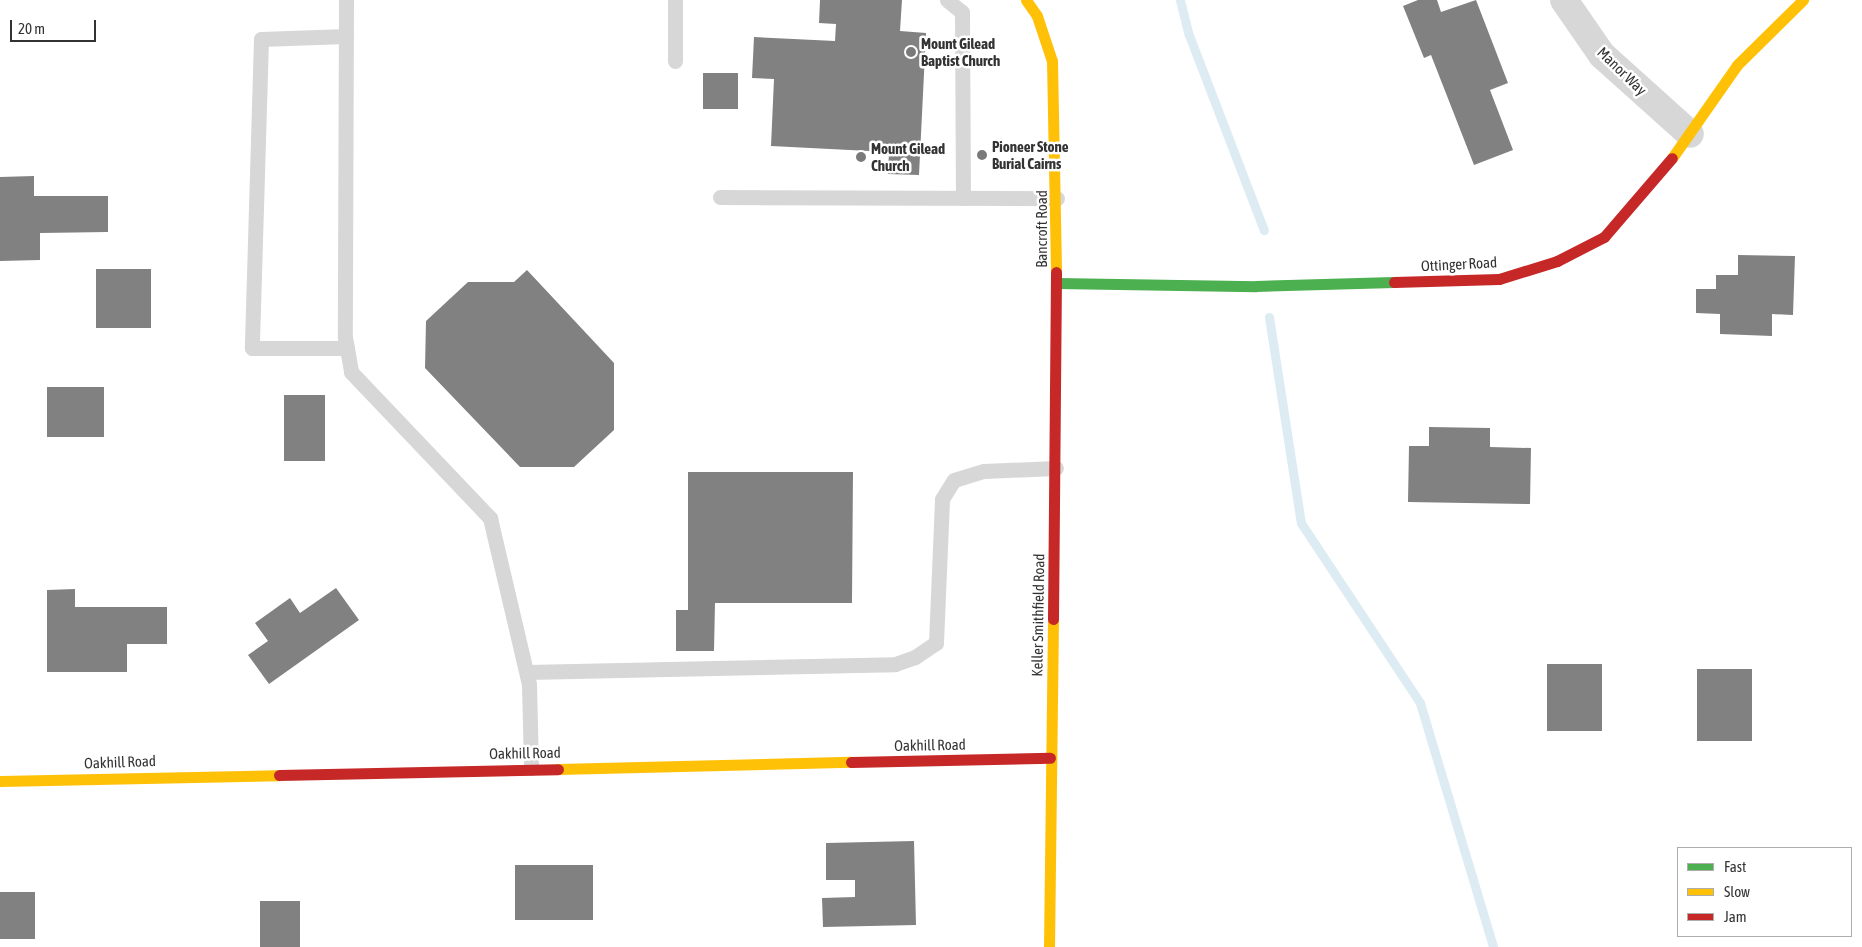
<!DOCTYPE html>
<html>
<head>
<meta charset="utf-8">
<style>
  body { margin:0 }
  #map { position:relative; width:1862px; height:947px; overflow:hidden; background:#fff; font-family:"Asap Condensed",sans-serif }
  div>[style] { position:absolute }
  .stream>* { height:9px; margin:-4.5px; padding:0 4.5px; transform-origin:4.5px; border-radius:4.5px; background:#ddebf3 }
  .building>* { inset:0; background:#818181; transform-origin:0 0 }
  .lane>* { height:15px; margin:-7.5px; padding:0 7.5px; transform-origin:7.5px; border-radius:7.5px; background:#d7d7d7 }
  .street>* { height:28px; margin:-14px; padding:0 14px; transform-origin:14px; border-radius:14px; background:#d7d7d7 }
  .fast>* { height:11px; margin:-5.5px; padding:0 5.5px; transform-origin:5.5px; border-radius:5.5px; background:#4caf50 }
  .slow>* { height:11px; margin:-5.5px; padding:0 5.5px; transform-origin:5.5px; border-radius:5.5px; background:#ffc107 }
  .jam>* { height:11px; margin:-5.5px; padding:0 5.5px; transform-origin:5.5px; border-radius:5.5px; background:#c62828 }
  .dots>* { width:14px; height:14px; translate:-50% -50%; box-sizing:border-box; border:2px solid #fff; border-radius:50% }
  span { translate:-50% -50%; white-space:nowrap; text-align:center; line-height:1.15; -webkit-text-stroke:5px #fff; paint-order:stroke }
  .poi-label { font-size:15px; color:#333; font-weight:700 }
  .left { translate:0 -50%; text-align:left }
  .street-label { font-size:15px; color:#333 }
  .legend { position:absolute; left:1677px; top:847px; width:175px; height:90px; box-sizing:border-box; background:#fff; border:1px solid #adadad; margin:0; padding:6px 9px; list-style:none; font-size:15px; color:#333 }
  .legend li { display:flex; align-items:center; gap:10px; height:25px }
  .legend b { width:25px; border:1px solid #adadad }
  .scale { position:absolute; left:10px; top:20px; width:86px; height:22px; box-sizing:border-box; border:2px solid #333; border-top:0; padding-left:6px; font-size:15px; line-height:18px; white-space:nowrap; color:#333; -webkit-text-stroke:4px #fff; paint-order:stroke }
</style>
</head>
<body>
<div id="map">
  <div class="stream">
    <i style="left:1180px;top:0;width:36px;rotate:76deg"></i>
    <i style="left:1189px;top:35px;width:209px;rotate:69deg"></i>
    <i style="left:1269px;top:317px;width:208px;rotate:81.2deg"></i>
    <i style="left:1301px;top:523px;width:216px;rotate:56.5deg"></i>
    <i style="left:1420px;top:703px;width:255px;rotate:73.3deg"></i>
  </div>
  <div class="building">
    <i style="clip-path:polygon(820px 0,902px 0,900px 31px,926px 33px,919px 175px,888px 174px,889px 152px,771px 146px,774px 79px,752px 78px,754px 37px,835px 41px,836px 24px,819px 23px)"></i>
    <i style="clip-path:polygon(1418px 0,1437px 0,1441px 12px,1476px 0,1508px 83px,1490px 90px,1513px 150px,1474px 165px,1431px 55px,1424px 58px,1403px 6px)"></i>
    <i style="left:703px;top:73px;width:35px;height:36px"></i>
    <i style="clip-path:polygon(34px 176px,34px 196px,108px 196px,108px 232px,40px 233px,40px 260px,0 261px,0 177px)"></i>
    <i style="clip-path:polygon(1738px 255px,1795px 256px,1793px 315px,1772px 314px,1772px 336px,1720px 334px,1720px 314px,1696px 313px,1696px 289px,1716px 289px,1716px 275px,1738px 275px)"></i>
    <i style="left:96px;top:269px;width:55px;height:59px"></i>
    <i style="clip-path:polygon(527px 270px,614px 363px,614px 430px,574px 467px,520px 467px,425px 368px,426px 321px,468px 282px,514px 282px)"></i>
    <i style="left:47px;top:387px;width:57px;height:50px"></i>
    <i style="left:284px;top:395px;width:41px;height:66px"></i>
    <i style="clip-path:polygon(1429px 427px,1490px 428px,1490px 447px,1531px 448px,1530px 504px,1408px 502px,1409px 446px,1429px 446px)"></i>
    <i style="clip-path:polygon(688px 472px,853px 472px,852px 603px,715px 603px,714px 651px,676px 651px,676px 610px,688px 610px)"></i>
    <i style="clip-path:polygon(336px 588px,359px 620px,269px 684px,248px 655px,268px 641px,255px 623px,290px 598px,300px 613px)"></i>
    <i style="clip-path:polygon(75px 589px,75px 607px,167px 607px,167px 644px,127px 644px,127px 672px,47px 672px,47px 590px)"></i>
    <i style="left:1547px;top:664px;width:55px;height:67px"></i>
    <i style="left:1697px;top:669px;width:55px;height:72px"></i>
    <i style="clip-path:polygon(914px 841px,916px 925px,823px 927px,822px 898px,855px 897px,855px 880px,826px 880px,826px 843px)"></i>
    <i style="left:515px;top:865px;width:78px;height:55px"></i>
    <i style="left:0;top:892px;width:35px;height:47px"></i>
    <i style="left:260px;top:901px;width:40px;height:46px"></i>
  </div>
  <div class="lane">
    <i style="left:346px;top:0;width:337px;rotate:90.2deg"></i>
    <i style="left:345px;top:337px;width:36px;rotate:80deg"></i>
    <i style="left:351px;top:372px;width:202px;rotate:46.4deg"></i>
    <i style="left:490px;top:518px;width:171px;rotate:76.8deg"></i>
    <i style="left:529px;top:684px;width:84px;rotate:88.6deg"></i>
    <i style="left:675px;top:0;width:61px;rotate:90deg"></i>
    <i style="left:947px;top:0;width:19px;rotate:39deg"></i>
    <i style="left:962px;top:12px;width:186px;rotate:89.7deg"></i>
    <i style="left:346px;top:36px;width:85px;rotate:178deg"></i>
    <i style="left:261px;top:39px;width:309px;rotate:91.7deg"></i>
    <i style="left:252px;top:348px;width:95px"></i>
    <i style="left:720px;top:197px;width:337px;rotate:0.2deg"></i>
    <i style="left:527px;top:672px;width:368px;rotate:-1.2deg"></i>
    <i style="left:895px;top:664px;width:21px;rotate:-19deg"></i>
    <i style="left:915px;top:657px;width:25px;rotate:-34deg"></i>
    <i style="left:936px;top:643px;width:144px;rotate:-87.6deg"></i>
    <i style="left:942px;top:499px;width:22px;rotate:-58deg"></i>
    <i style="left:954px;top:480px;width:31px;rotate:-17deg"></i>
    <i style="left:984px;top:471px;width:72px;rotate:-2.4deg"></i>
  </div>
  <div class="street">
    <i style="left:1564px;top:0;width:67px;rotate:55.4deg"></i>
    <i style="left:1602px;top:55px;width:118px;rotate:41.9deg"></i>
  </div>
  <div class="fast">
    <i style="left:1057px;top:283px;width:199px;rotate:0.9deg"></i>
    <i style="left:1256px;top:286px;width:138px;rotate:-1.7deg"></i>
  </div>
  <div class="slow">
    <i style="left:1026px;top:0;width:19px;rotate:55deg"></i>
    <i style="left:1037px;top:16px;width:47px;rotate:71.6deg"></i>
    <i style="left:1052px;top:61px;width:211px;rotate:88.9deg"></i>
    <i style="left:1672px;top:158px;width:113px;rotate:-55deg"></i>
    <i style="left:1737px;top:65px;width:93px;rotate:-44.6deg"></i>
    <i style="left:558px;top:769px;width:293px;rotate:-1.4deg"></i>
    <i style="left:0;top:781px;width:279px;rotate:-1.2deg"></i>
    <i style="left:1049px;top:947px;width:328px;rotate:-89.3deg"></i>
  </div>
  <div class="jam">
    <i style="left:1394px;top:282px;width:105px;rotate:-1.6deg"></i>
    <i style="left:1499px;top:279px;width:61px;rotate:-17.2deg"></i>
    <i style="left:1557px;top:261px;width:53px;rotate:-27.1deg"></i>
    <i style="left:1604px;top:237px;width:104px;rotate:-49.3deg"></i>
    <i style="left:1053px;top:619px;width:347px;rotate:-89.5deg"></i>
    <i style="left:851px;top:762px;width:199px;rotate:-1.2deg"></i>
    <i style="left:279px;top:775px;width:279px;rotate:-1.2deg"></i>
  </div>
  <div class="dots">
    <i style="left:911px;top:52px;background:#7a7a7a"></i>
    <i style="left:982px;top:155px;background:#7a7a7a"></i>
    <i style="left:861px;top:157px;background:#7a7a7a"></i>
  </div>
  <div class="poi-label">
    <span class="left" style="left:921px;top:52px">Mount Gilead<br>Baptist Church</span>
    <span class="left" style="left:992px;top:155px">Pioneer Stone<br>Burial Cairns</span>
    <span class="left" style="left:871px;top:157px">Mount Gilead<br>Church</span>
  </div>
  <div class="street-label">
    <span style="left:1622px;top:71px;rotate:44deg">Manor Way</span>
    <span style="left:1042px;top:229px;rotate:-90deg">Bancroft Road</span>
    <span style="left:1459px;top:264px;rotate:-3deg">Ottinger Road</span>
    <span style="left:1038px;top:615px;rotate:-89deg">Keller Smithfield Road</span>
    <span style="left:930px;top:745px;rotate:-1deg">Oakhill Road</span>
    <span style="left:525px;top:753px;rotate:-1deg">Oakhill Road</span>
    <span style="left:120px;top:762px;rotate:-2deg">Oakhill Road</span>
  </div>
  <ul class="legend">
  <li><b style="height:6px;background:#4caf50"></b>Fast</li>
  <li><b style="height:6px;background:#ffc107"></b>Slow</li>
  <li><b style="height:6px;background:#c62828"></b>Jam</li>
  </ul>
  <div class="scale">20 m</div>
</div>
</body>
</html>
